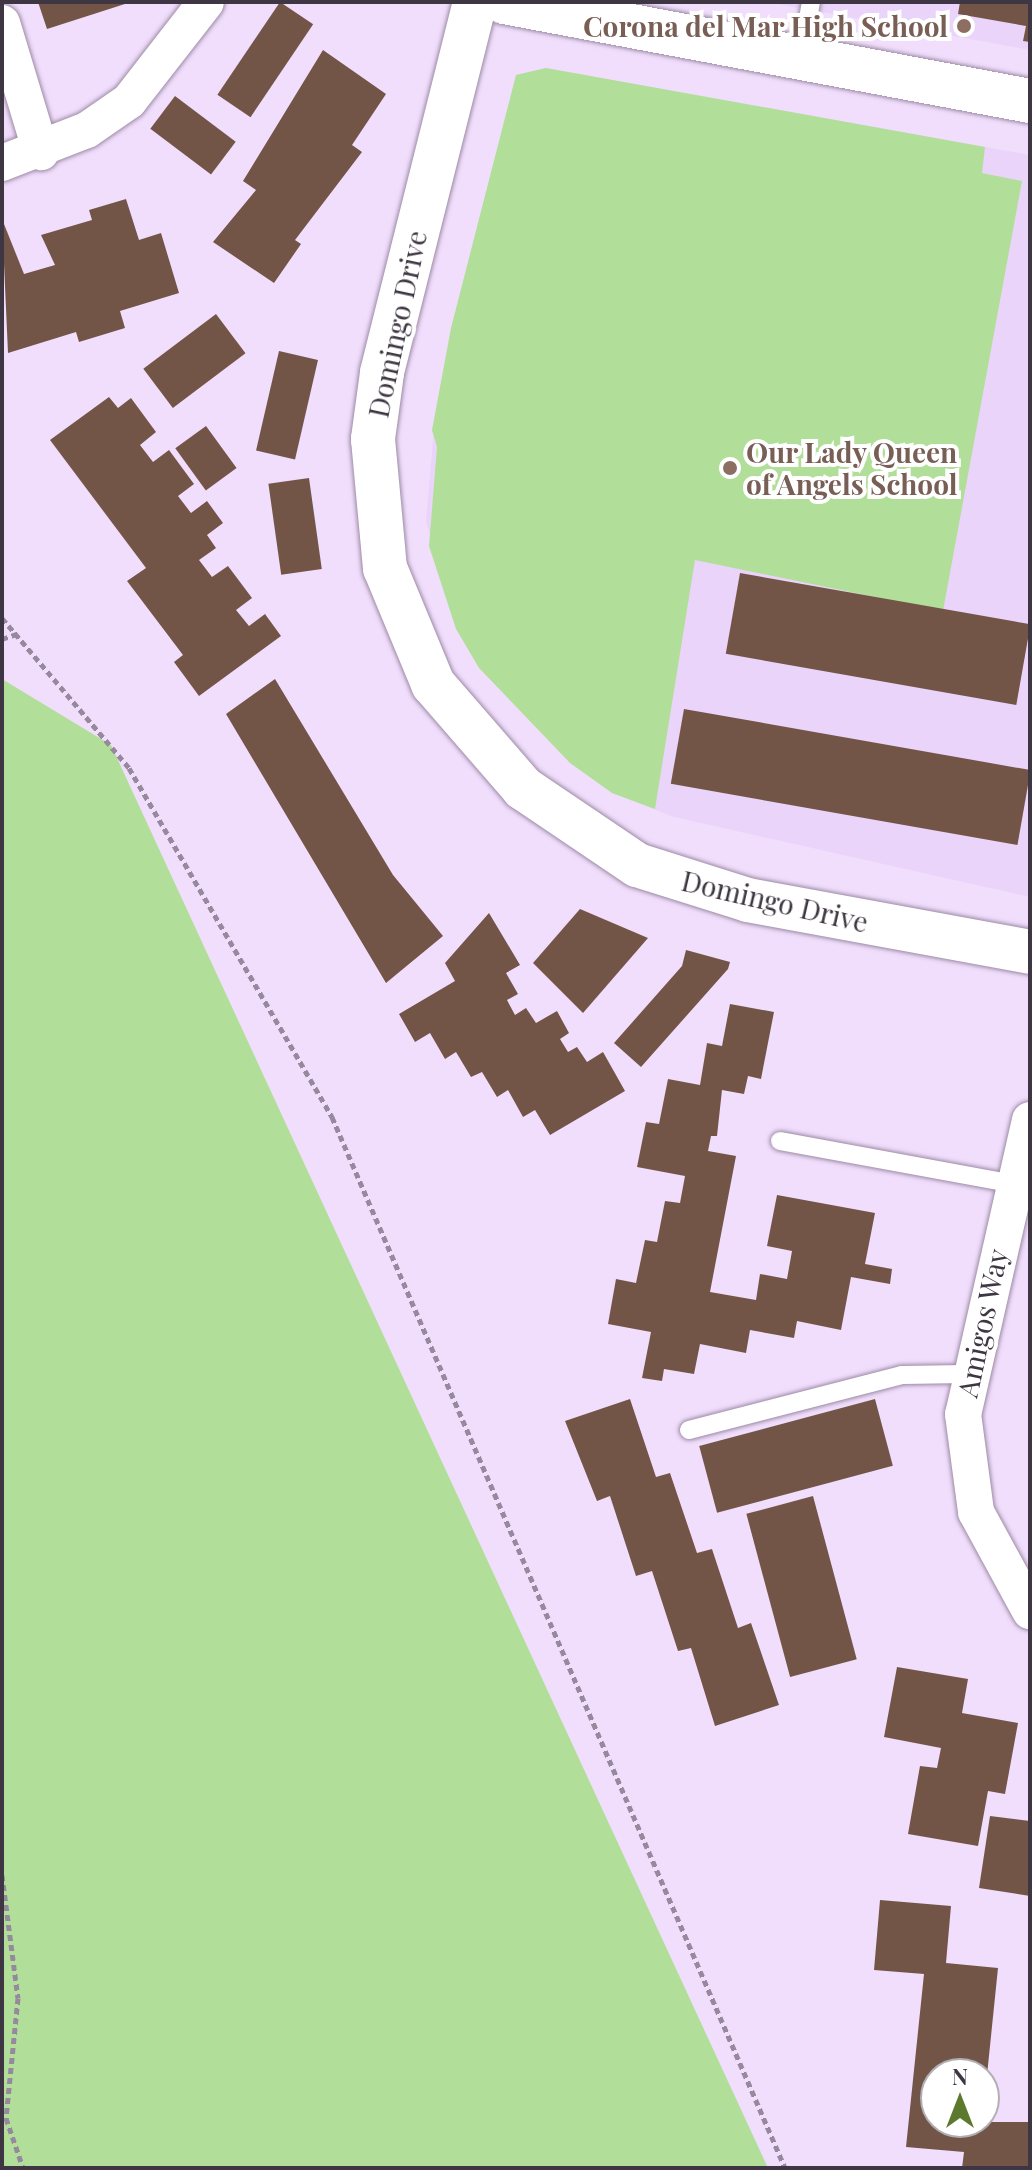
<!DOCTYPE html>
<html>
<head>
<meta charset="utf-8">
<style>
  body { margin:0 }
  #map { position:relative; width:1032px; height:2170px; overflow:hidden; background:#f1defc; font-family:"Playfair Display",serif }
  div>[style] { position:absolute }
  .built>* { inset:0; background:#ebd4f9 }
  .green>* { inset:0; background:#b1df99 }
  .building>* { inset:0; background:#735548; transform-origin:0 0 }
  .path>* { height:5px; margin-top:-2.5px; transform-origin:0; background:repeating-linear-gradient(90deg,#96899e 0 6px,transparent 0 10px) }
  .roads { filter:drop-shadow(0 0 2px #9c8aa6) drop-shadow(0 0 2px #9c8aa6) }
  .service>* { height:18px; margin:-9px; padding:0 9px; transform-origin:9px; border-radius:9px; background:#fff }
  .minor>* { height:36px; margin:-18px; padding:0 18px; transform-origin:18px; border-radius:18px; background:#fff }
  .tertiary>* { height:44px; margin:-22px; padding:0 22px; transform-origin:22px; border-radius:22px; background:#fff }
  .dots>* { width:22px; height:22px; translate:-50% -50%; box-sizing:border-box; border:4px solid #fff; border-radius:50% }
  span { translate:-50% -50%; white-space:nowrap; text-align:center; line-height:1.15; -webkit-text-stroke:8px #fff; paint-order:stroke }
  .education-label { font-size:28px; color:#785e54; font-weight:700 }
  .right { translate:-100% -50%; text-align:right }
  .left { translate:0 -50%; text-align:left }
  .street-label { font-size:28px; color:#3e3743 }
  .frame { position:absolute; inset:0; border:4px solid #3e3743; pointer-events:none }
  .north { position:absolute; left:920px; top:2058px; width:80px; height:80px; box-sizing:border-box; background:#fff; border:2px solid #b2afb4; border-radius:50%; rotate:0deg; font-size:22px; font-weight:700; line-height:32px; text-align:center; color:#3e3743 }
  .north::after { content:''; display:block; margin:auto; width:28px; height:36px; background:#5d792d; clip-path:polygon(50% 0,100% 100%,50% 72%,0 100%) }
</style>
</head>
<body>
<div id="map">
  <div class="built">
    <i style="clip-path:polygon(767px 2px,1030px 2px,1030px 50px)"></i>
    <i style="clip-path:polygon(546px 68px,1030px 155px,1030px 897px,674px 817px,612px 793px,456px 629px,426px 521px,435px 416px,516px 75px)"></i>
  </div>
  <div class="green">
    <i style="clip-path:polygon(546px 68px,985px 147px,982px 173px,1022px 181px,943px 611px,695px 560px,655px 809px,612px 793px,570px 763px,479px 668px,456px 629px,429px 546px,437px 447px,432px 430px,451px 328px,516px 75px)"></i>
    <i style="clip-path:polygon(2px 679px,111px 745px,768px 2168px,2px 2168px)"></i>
  </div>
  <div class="building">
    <i style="clip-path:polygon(38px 2px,128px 2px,128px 3px,47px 29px)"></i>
    <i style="left:280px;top:2px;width:40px;height:112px;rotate:34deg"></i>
    <i style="clip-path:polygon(960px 2px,1030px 2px,1030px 42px,1023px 41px,1026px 26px,958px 14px)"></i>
    <i style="clip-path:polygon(323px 50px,386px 94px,352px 145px,362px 152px,295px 240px,301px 244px,274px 283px,213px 242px,256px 190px,243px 181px)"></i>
    <i style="left:175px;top:96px;width:76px;height:41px;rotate:37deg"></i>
    <i style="clip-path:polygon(126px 199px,139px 240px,161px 233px,179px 293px,120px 311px,125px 328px,79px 342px,76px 332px,8px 353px,2px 219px,24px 274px,55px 265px,41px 235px,92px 220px,89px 210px)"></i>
    <i style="left:216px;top:314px;width:49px;height:91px;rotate:53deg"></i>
    <i style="left:279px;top:351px;width:40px;height:102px;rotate:13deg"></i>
    <i style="clip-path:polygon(109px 397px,118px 408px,131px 398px,156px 432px,140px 445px,153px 462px,169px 450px,194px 484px,178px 496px,191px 513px,207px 501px,223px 523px,207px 535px,216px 548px,199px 560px,212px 577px,228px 566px,252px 598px,236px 610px,249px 626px,265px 614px,281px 636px,199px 696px,174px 662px,183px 655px,127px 581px,146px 568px,50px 440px)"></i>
    <i style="left:206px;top:426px;width:52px;height:38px;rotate:54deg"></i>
    <i style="left:309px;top:478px;width:92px;height:41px;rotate:82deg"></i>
    <i style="left:740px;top:573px;width:295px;height:82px;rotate:10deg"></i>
    <i style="clip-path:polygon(275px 679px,393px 875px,443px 936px,386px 983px,226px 714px)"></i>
    <i style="left:684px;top:709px;width:352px;height:76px;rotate:10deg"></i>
    <i style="clip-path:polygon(580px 909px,648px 938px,583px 1013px,533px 963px)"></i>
    <i style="clip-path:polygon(489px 913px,520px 965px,506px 973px,518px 994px,507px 1000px,515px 1015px,526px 1008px,536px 1023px,557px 1011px,569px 1033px,560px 1039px,568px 1052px,577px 1047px,587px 1062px,603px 1052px,625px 1091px,550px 1135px,535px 1110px,523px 1117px,508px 1090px,497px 1097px,482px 1072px,471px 1077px,456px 1052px,445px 1059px,430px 1033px,415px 1042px,399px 1014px,455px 981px,445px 963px)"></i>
    <i style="clip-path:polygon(686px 950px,730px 962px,728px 969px,641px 1067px,614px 1043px,682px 966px)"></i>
    <i style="clip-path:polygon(730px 1004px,774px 1012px,761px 1079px,748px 1076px,744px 1094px,722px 1090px,717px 1136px,711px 1136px,708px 1151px,736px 1156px,710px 1292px,756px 1300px,760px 1274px,787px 1279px,792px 1251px,767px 1246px,777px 1195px,875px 1213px,865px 1264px,892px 1269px,890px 1284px,851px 1277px,841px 1330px,797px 1321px,794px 1338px,750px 1330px,746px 1353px,700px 1344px,694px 1374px,664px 1369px,662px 1381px,642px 1378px,651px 1332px,608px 1324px,616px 1279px,636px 1283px,645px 1240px,657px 1242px,665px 1201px,680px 1203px,685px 1176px,637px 1167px,646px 1122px,659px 1124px,668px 1079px,700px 1085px,707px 1043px,722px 1046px)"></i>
    <i style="clip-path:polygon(630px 1399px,656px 1477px,670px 1473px,697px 1553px,712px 1549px,738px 1628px,751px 1623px,779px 1705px,715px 1726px,691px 1648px,678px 1651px,652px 1571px,636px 1576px,610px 1496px,597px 1501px,565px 1421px)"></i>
    <i style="left:875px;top:1399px;width:69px;height:182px;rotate:75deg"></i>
    <i style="left:813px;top:1496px;width:169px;height:69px;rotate:75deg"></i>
    <i style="clip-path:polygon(897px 1667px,968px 1679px,962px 1713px,1018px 1723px,1005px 1794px,988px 1791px,978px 1846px,908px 1834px,920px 1766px,937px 1768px,941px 1748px,884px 1737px)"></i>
    <i style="clip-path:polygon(990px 1816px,1030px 1821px,1030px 1896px,979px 1888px)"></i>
    <i style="clip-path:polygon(880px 1900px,951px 1906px,946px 1963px,998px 1968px,986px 2085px,984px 2074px,936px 2074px,936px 2122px,1030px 2122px,1030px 2168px,962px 2168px,964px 2152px,906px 2147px,924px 1974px,874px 1970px)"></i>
  </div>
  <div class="path">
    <i style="left:2px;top:618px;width:197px;rotate:49.7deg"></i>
    <i style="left:129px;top:768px;width:404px;rotate:59.8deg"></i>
    <i style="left:332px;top:1117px;width:1144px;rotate:66.68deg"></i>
    <i style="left:2px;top:639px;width:18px;rotate:-19deg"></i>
    <i style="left:2px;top:1875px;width:124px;rotate:82.6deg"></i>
    <i style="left:18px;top:1998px;width:121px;rotate:95.7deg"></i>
    <i style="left:6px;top:2118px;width:53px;rotate:71.2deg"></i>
  </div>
  <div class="roads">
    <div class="service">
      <i style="left:801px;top:58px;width:57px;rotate:-79.9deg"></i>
      <i style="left:780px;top:1141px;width:239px;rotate:10.4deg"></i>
      <i style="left:689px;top:1430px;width:220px;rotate:-14.5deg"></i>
      <i style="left:902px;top:1375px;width:64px;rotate:-0.9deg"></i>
    </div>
    <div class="minor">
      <i style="left:2px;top:23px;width:135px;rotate:73.2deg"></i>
      <i style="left:2px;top:163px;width:91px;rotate:-21.2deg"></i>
      <i style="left:87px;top:130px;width:51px;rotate:-34.6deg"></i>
      <i style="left:129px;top:101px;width:125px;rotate:-52.1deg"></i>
      <i style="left:1030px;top:1120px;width:302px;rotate:102.8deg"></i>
      <i style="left:963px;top:1414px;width:99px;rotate:82.4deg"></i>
      <i style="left:976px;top:1512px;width:113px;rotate:61.4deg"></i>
    </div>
    <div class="tertiary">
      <i style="left:475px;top:2px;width:382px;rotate:104.1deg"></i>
      <i style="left:382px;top:373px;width:67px;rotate:97.8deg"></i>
      <i style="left:373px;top:439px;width:130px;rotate:84.7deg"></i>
      <i style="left:385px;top:568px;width:126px;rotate:67.5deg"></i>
      <i style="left:433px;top:684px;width:138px;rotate:49.1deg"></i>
      <i style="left:523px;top:788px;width:138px;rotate:34deg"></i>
      <i style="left:637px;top:865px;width:116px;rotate:17.5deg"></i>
      <i style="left:748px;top:900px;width:287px;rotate:10.4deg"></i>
      <i style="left:504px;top:2px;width:535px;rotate:10.66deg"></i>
    </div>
  </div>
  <div class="dots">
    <i style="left:964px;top:26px;background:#8d6e63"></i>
    <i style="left:730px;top:468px;background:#8d6e63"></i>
  </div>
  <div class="education-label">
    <span class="right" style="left:948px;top:26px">Corona del Mar High School</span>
    <span class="left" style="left:746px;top:468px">Our Lady Queen<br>of Angels School</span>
  </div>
  <div class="street-label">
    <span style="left:397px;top:324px;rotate:-78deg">Domingo Drive</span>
    <span style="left:775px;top:901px;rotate:13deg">Domingo Drive</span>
    <span style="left:982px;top:1323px;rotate:-78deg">Amigos Way</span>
  </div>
  <div class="frame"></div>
  <div class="north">N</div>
</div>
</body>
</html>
